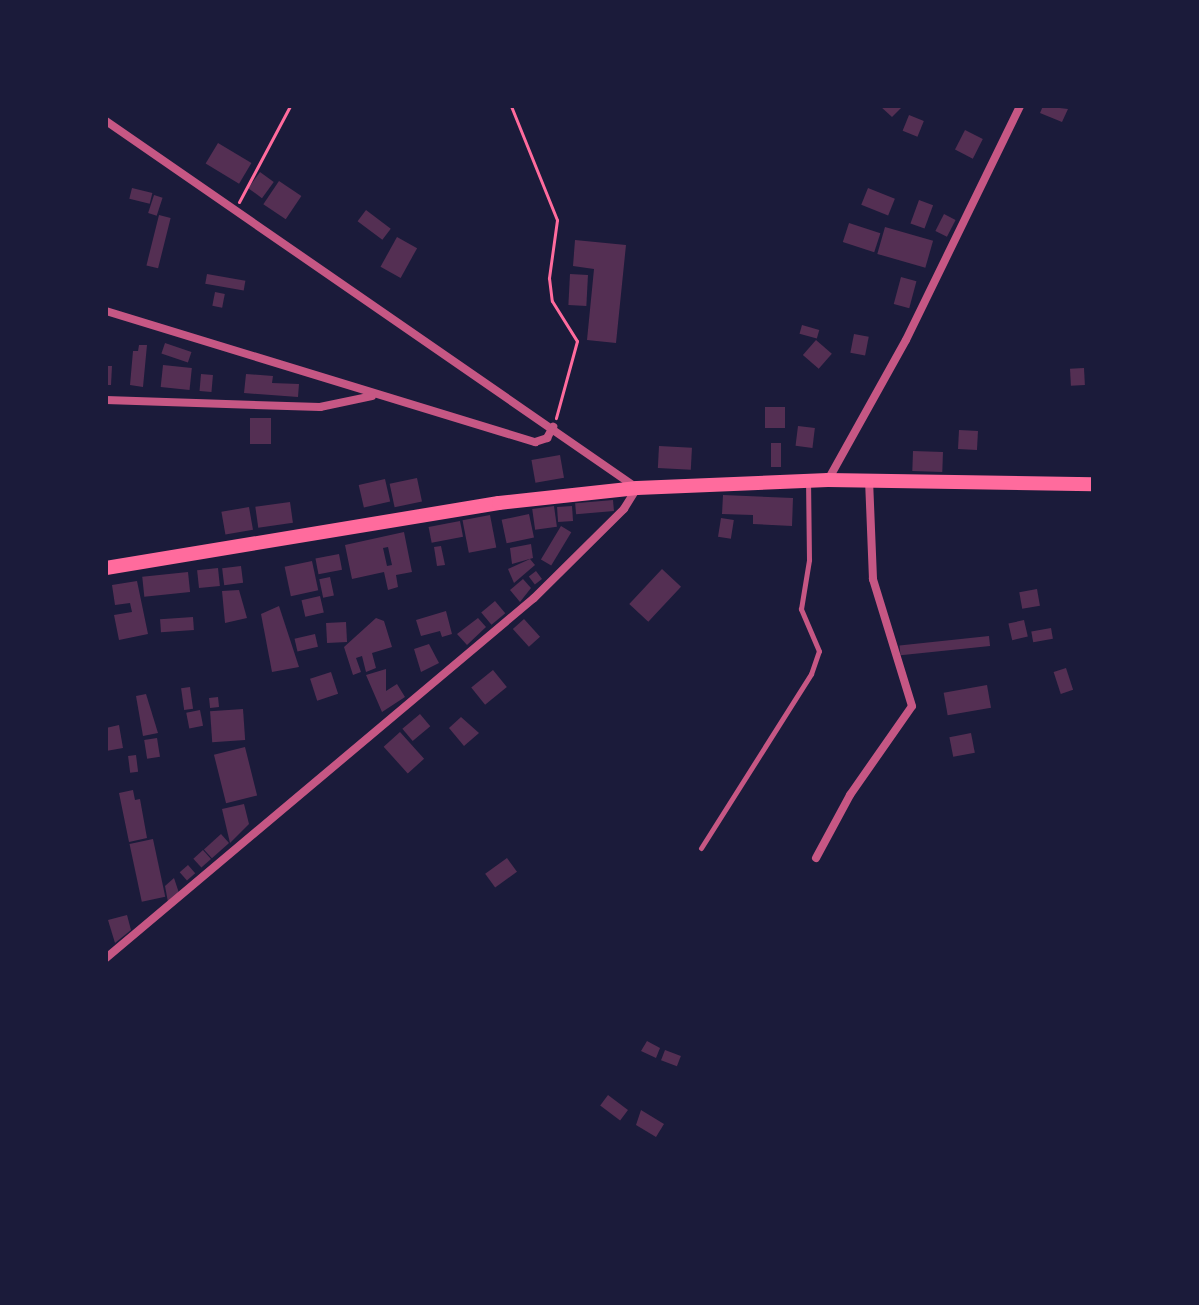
<!DOCTYPE html>
<html>
<head>
<meta charset="utf-8">
<style>
  body { margin:0 }
  #map { position:relative; width:1199px; height:1305px; overflow:hidden; background:#1b1b3a; font-family:"PT Sans",sans-serif }
  div>[style] { position:absolute }
  .building>* { inset:0; background:#542f53; transform-origin:0 0 }
  .path>* { height:3px; margin:-1.5px; padding:0 1.5px; transform-origin:1.5px; border-radius:1.5px; background:#ff6b9d }
  .service>* { height:5px; margin:-2.5px; padding:0 2.5px; transform-origin:2.5px; border-radius:2.5px; background:#c65784 }
  .minor>* { height:8px; margin:-4px; padding:0 4px; transform-origin:4px; border-radius:4px; background:#c65784 }
  .primary>* { height:14px; margin:-7px; padding:0 7px; transform-origin:7px; border-radius:7px; background:#ff6b9d }
  span { translate:-50% -50%; white-space:nowrap; text-align:center; line-height:1.15; -webkit-text-stroke:8px #1b1b3a; paint-order:stroke }
  .frame { position:absolute; inset:0; border:108px solid #1b1b3a; pointer-events:none }
</style>
</head>
<body>
<div id="map">
  <div class="building">
    <i style="clip-path:polygon(880px 106px,903px 106px,892px 117px)"></i>
    <i style="clip-path:polygon(1043px 106px,1068px 109px,1062px 122px,1040px 113px)"></i>
    <i style="left:909px;top:115px;width:16px;height:17px;rotate:22deg"></i>
    <i style="left:965px;top:130px;width:20px;height:22px;rotate:27deg"></i>
    <i style="left:218px;top:143px;width:39px;height:24px;rotate:31deg"></i>
    <i style="left:260px;top:172px;width:17px;height:20px;rotate:36deg"></i>
    <i style="left:279px;top:181px;width:27px;height:28px;rotate:34deg"></i>
    <i style="left:132px;top:188px;width:21px;height:11px;rotate:14deg"></i>
    <i style="left:868px;top:188px;width:29px;height:18px;rotate:22deg"></i>
    <i style="left:154px;top:195px;width:9px;height:19px;rotate:18deg"></i>
    <i style="left:919px;top:200px;width:15px;height:25px;rotate:20deg"></i>
    <i style="left:366px;top:210px;width:31px;height:14px;rotate:37deg"></i>
    <i style="left:944px;top:214px;width:13px;height:19px;rotate:27deg"></i>
    <i style="left:159px;top:215px;width:12px;height:52px;rotate:14deg"></i>
    <i style="left:849px;top:223px;width:33px;height:20px;rotate:18deg"></i>
    <i style="left:885px;top:227px;width:50px;height:28px;rotate:16deg"></i>
    <i style="left:397px;top:237px;width:23px;height:34px;rotate:29deg"></i>
    <i style="clip-path:polygon(575px 240px,626px 245px,616px 343px,587px 340px,594px 269px,573px 266px)"></i>
    <i style="left:207px;top:274px;width:39px;height:10px;rotate:10deg"></i>
    <i style="left:570px;top:274px;width:18px;height:31px;rotate:3deg"></i>
    <i style="left:901px;top:277px;width:16px;height:28px;rotate:15deg"></i>
    <i style="left:215px;top:292px;width:10px;height:14px;rotate:11deg"></i>
    <i style="left:802px;top:325px;width:18px;height:9px;rotate:16deg"></i>
    <i style="left:854px;top:334px;width:15px;height:19px;rotate:11deg"></i>
    <i style="left:816px;top:340px;width:21px;height:20px;rotate:41deg"></i>
    <i style="left:165px;top:343px;width:28px;height:11px;rotate:19deg"></i>
    <i style="clip-path:polygon(139px 345px,147px 345px,143px 387px,130px 385px,133px 351px,138px 351px)"></i>
    <i style="left:163px;top:365px;width:29px;height:22px;rotate:6deg"></i>
    <i style="clip-path:polygon(106px 366px,112px 366px,111px 385px,106px 385px)"></i>
    <i style="left:1084px;top:368px;width:17px;height:14px;rotate:87deg"></i>
    <i style="left:201px;top:374px;width:12px;height:17px;rotate:5deg"></i>
    <i style="clip-path:polygon(246px 374px,273px 376px,272px 383px,299px 384px,298px 397px,244px 393px)"></i>
    <i style="left:765px;top:407px;width:20px;height:21px"></i>
    <i style="left:250px;top:418px;width:21px;height:26px"></i>
    <i style="left:798px;top:426px;width:17px;height:20px;rotate:7deg"></i>
    <i style="left:959px;top:430px;width:19px;height:19px;rotate:3deg"></i>
    <i style="left:771px;top:443px;width:10px;height:24px"></i>
    <i style="left:659px;top:446px;width:33px;height:22px;rotate:3deg"></i>
    <i style="left:913px;top:451px;width:30px;height:20px;rotate:2deg"></i>
    <i style="left:560px;top:455px;width:23px;height:29px;rotate:80deg"></i>
    <i style="left:417px;top:478px;width:24px;height:28px;rotate:78deg"></i>
    <i style="left:385px;top:479px;width:23px;height:27px;rotate:77deg"></i>
    <i style="clip-path:polygon(723px 495px,793px 498px,792px 526px,753px 524px,753px 515px,722px 514px)"></i>
    <i style="left:613px;top:500px;width:11px;height:38px;rotate:85deg"></i>
    <i style="left:290px;top:502px;width:21px;height:35px;rotate:82deg"></i>
    <i style="left:554px;top:506px;width:21px;height:22px;rotate:82deg"></i>
    <i style="left:572px;top:506px;width:15px;height:15px;rotate:86deg"></i>
    <i style="left:249px;top:507px;width:23px;height:28px;rotate:80deg"></i>
    <i style="left:529px;top:514px;width:24px;height:28px;rotate:78deg"></i>
    <i style="left:490px;top:515px;width:33px;height:28px;rotate:79deg"></i>
    <i style="left:721px;top:518px;width:13px;height:19px;rotate:9deg"></i>
    <i style="left:460px;top:521px;width:16px;height:32px;rotate:79deg"></i>
    <i style="left:561px;top:526px;width:12px;height:39px;rotate:31deg"></i>
    <i style="clip-path:polygon(evenodd,404px 532px,412px 572px,396px 575px,398px 587px,388px 590px,384px 572px,352px 579px,345px 545px,404px 532px,388px 547px,392px 565px,387px 566px,383px 548px,388px 547px)"></i>
    <i style="clip-path:polygon(531px 544px,533px 558px,512px 564px,510px 548px)"></i>
    <i style="clip-path:polygon(441px 546px,445px 565px,437px 566px,434px 547px)"></i>
    <i style="left:339px;top:554px;width:16px;height:24px;rotate:79deg"></i>
    <i style="clip-path:polygon(530px 559px,535px 565px,514px 583px,508px 569px)"></i>
    <i style="left:312px;top:561px;width:30px;height:28px;rotate:78deg"></i>
    <i style="left:241px;top:566px;width:17px;height:19px;rotate:83deg"></i>
    <i style="left:218px;top:568px;width:18px;height:21px;rotate:84deg"></i>
    <i style="left:662px;top:569px;width:26px;height:48px;rotate:43deg"></i>
    <i style="left:536px;top:571px;width:10px;height:9px;rotate:53deg"></i>
    <i style="left:188px;top:572px;width:20px;height:46px;rotate:84deg"></i>
    <i style="left:330px;top:577px;width:19px;height:11px;rotate:78deg"></i>
    <i style="clip-path:polygon(523px 579px,531px 588px,520px 602px,510px 590px)"></i>
    <i style="clip-path:polygon(137px 581px,148px 634px,119px 640px,114px 615px,132px 612px,130px 603px,115px 605px,112px 585px)"></i>
    <i style="left:1037px;top:589px;width:17px;height:18px;rotate:80deg"></i>
    <i style="clip-path:polygon(239px 590px,247px 618px,225px 623px,222px 591px)"></i>
    <i style="left:320px;top:596px;width:17px;height:19px;rotate:77deg"></i>
    <i style="left:495px;top:601px;width:16px;height:18px;rotate:50deg"></i>
    <i style="clip-path:polygon(279px 606px,299px 667px,272px 672px,261px 614px)"></i>
    <i style="clip-path:polygon(446px 611px,452px 634px,442px 637px,440px 631px,421px 636px,416px 620px)"></i>
    <i style="left:193px;top:617px;width:13px;height:33px;rotate:86deg"></i>
    <i style="clip-path:polygon(376px 618px,384px 621px,392px 647px,372px 653px,376px 668px,366px 672px,362px 656px,356px 658px,361px 672px,353px 675px,344px 647px)"></i>
    <i style="clip-path:polygon(478px 618px,486px 627px,467px 645px,457px 634px)"></i>
    <i style="left:524px;top:619px;width:24px;height:15px;rotate:48deg"></i>
    <i style="left:1024px;top:620px;width:17px;height:16px;rotate:77deg"></i>
    <i style="left:346px;top:622px;width:20px;height:20px;rotate:87deg"></i>
    <i style="left:1051px;top:628px;width:11px;height:20px;rotate:80deg"></i>
    <i style="left:315px;top:634px;width:13px;height:21px;rotate:77deg"></i>
    <i style="left:989px;top:636px;width:10px;height:90px;rotate:84deg"></i>
    <i style="clip-path:polygon(429px 644px,439px 663px,421px 672px,414px 649px)"></i>
    <i style="left:1066px;top:668px;width:23px;height:13px;rotate:72deg"></i>
    <i style="clip-path:polygon(386px 669px,386px 691px,397px 684px,405px 697px,382px 712px,366px 675px)"></i>
    <i style="left:493px;top:670px;width:22px;height:28px;rotate:51deg"></i>
    <i style="left:331px;top:672px;width:23px;height:22px;rotate:72deg"></i>
    <i style="left:987px;top:685px;width:23px;height:44px;rotate:80deg"></i>
    <i style="left:190px;top:687px;width:22px;height:9px;rotate:82deg"></i>
    <i style="clip-path:polygon(146px 694px,158px 733px,143px 736px,136px 696px)"></i>
    <i style="left:218px;top:697px;width:10px;height:9px;rotate:84deg"></i>
    <i style="left:243px;top:709px;width:31px;height:33px;rotate:86deg"></i>
    <i style="left:200px;top:710px;width:16px;height:14px;rotate:79deg"></i>
    <i style="left:420px;top:714px;width:16px;height:23px;rotate:50deg"></i>
    <i style="clip-path:polygon(461px 717px,479px 733px,464px 746px,449px 728px)"></i>
    <i style="clip-path:polygon(119px 725px,123px 748px,106px 751px,106px 728px)"></i>
    <i style="left:400px;top:732px;width:36px;height:22px;rotate:48deg"></i>
    <i style="left:971px;top:733px;width:20px;height:22px;rotate:79deg"></i>
    <i style="left:157px;top:738px;width:19px;height:13px;rotate:81deg"></i>
    <i style="left:245px;top:747px;width:50px;height:32px;rotate:76deg"></i>
    <i style="left:136px;top:755px;width:17px;height:8px;rotate:83deg"></i>
    <i style="clip-path:polygon(133px 790px,135px 800px,140px 799px,147px 838px,129px 842px,119px 793px)"></i>
    <i style="clip-path:polygon(244px 804px,249px 824px,230px 843px,222px 809px)"></i>
    <i style="left:221px;top:834px;width:12px;height:23px;rotate:48deg"></i>
    <i style="left:153px;top:839px;width:59px;height:24px;rotate:78deg"></i>
    <i style="left:203px;top:850px;width:12px;height:13px;rotate:48deg"></i>
    <i style="left:507px;top:858px;width:17px;height:27px;rotate:54deg"></i>
    <i style="left:188px;top:865px;width:11px;height:11px;rotate:49deg"></i>
    <i style="clip-path:polygon(174px 878px,179px 893px,168px 902px,165px 886px)"></i>
    <i style="clip-path:polygon(127px 915px,131px 930px,115px 943px,108px 920px)"></i>
    <i style="clip-path:polygon(647px 1041px,660px 1048px,656px 1058px,641px 1051px)"></i>
    <i style="left:665px;top:1050px;width:17px;height:11px;rotate:21deg"></i>
    <i style="left:608px;top:1095px;width:25px;height:13px;rotate:37deg"></i>
    <i style="clip-path:polygon(641px 1110px,664px 1124px,656px 1137px,636px 1125px)"></i>
  </div>
  <div class="path">
    <i style="left:511px;top:106px;width:123px;rotate:68deg"></i>
    <i style="left:557px;top:220px;width:59px;rotate:97.9deg"></i>
    <i style="left:549px;top:278px;width:23px;rotate:83deg"></i>
    <i style="left:552px;top:301px;width:47px;rotate:58deg"></i>
    <i style="left:577px;top:341px;width:80px;rotate:105.3deg"></i>
    <i style="left:239px;top:202px;width:109px;rotate:-62deg"></i>
  </div>
  <div class="service">
    <i style="left:701px;top:848px;width:206px;rotate:-57.7deg"></i>
    <i style="left:811px;top:674px;width:24px;rotate:-71deg"></i>
    <i style="left:819px;top:651px;width:46px;rotate:-113.2deg"></i>
    <i style="left:801px;top:609px;width:50px;rotate:-80.7deg"></i>
    <i style="left:809px;top:560px;width:77px;rotate:-90.7deg"></i>
  </div>
  <div class="minor">
    <i style="left:106px;top:121px;width:645px;rotate:34.65deg"></i>
    <i style="left:637px;top:488px;width:25px;rotate:122deg"></i>
    <i style="left:624px;top:509px;width:127px;rotate:135.3deg"></i>
    <i style="left:534px;top:598px;width:559px;rotate:139.93deg"></i>
    <i style="left:106px;top:311px;width:449px;rotate:17deg"></i>
    <i style="left:535px;top:442px;width:13px;rotate:-18deg"></i>
    <i style="left:547px;top:438px;width:13px;rotate:-61deg"></i>
    <i style="left:106px;top:400px;width:214px;rotate:1.9deg"></i>
    <i style="left:320px;top:407px;width:53px;rotate:-11.9deg"></i>
    <i style="left:828px;top:480px;width:160px;rotate:-60.9deg"></i>
    <i style="left:906px;top:340px;width:260px;rotate:-64deg"></i>
    <i style="left:816px;top:858px;width:72px;rotate:-61.6deg"></i>
    <i style="left:850px;top:795px;width:108px;rotate:-55.1deg"></i>
    <i style="left:912px;top:706px;width:133px;rotate:-107.1deg"></i>
    <i style="left:873px;top:579px;width:99px;rotate:-92.3deg"></i>
  </div>
  <div class="primary">
    <i style="left:106px;top:568px;width:398px;rotate:-9.4deg"></i>
    <i style="left:499px;top:503px;width:139px;rotate:-6.2deg"></i>
    <i style="left:637px;top:488px;width:191px;rotate:-2.4deg"></i>
    <i style="left:828px;top:480px;width:265px;rotate:0.9deg"></i>
  </div>
  <div class="frame"></div>
</div>
</body>
</html>
